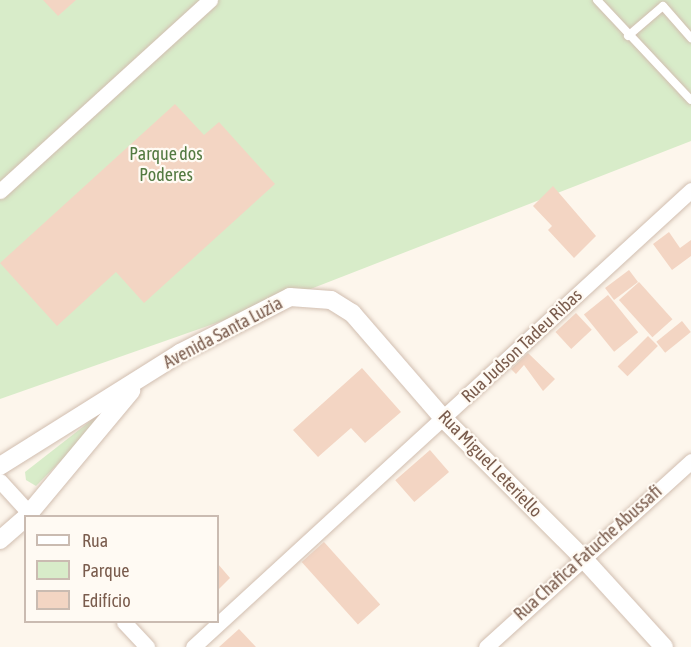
<!DOCTYPE html>
<html>
<head>
<meta charset="utf-8">
<style>
  body { margin:0 }
  #map { position:relative; width:691px; height:647px; overflow:hidden; background:#fdf6ec; font-family:"Asap Condensed",sans-serif }
  div>[style] { position:absolute }
  .green>* { inset:0; background:#d8ecc9 }
  .building>* { inset:0; background:#f3d5c3; transform-origin:0 0 }
  .roads { filter:drop-shadow(0 0 2px #d1beb0) drop-shadow(0 0 2px #d1beb0) }
  .service>* { height:8px; margin:-4px; padding:0 4px; transform-origin:4px; border-radius:4px; background:#fff }
  .minor>* { height:15px; margin:-7.5px; padding:0 7.5px; transform-origin:7.5px; border-radius:7.5px; background:#fff }
  .tertiary>* { height:18px; margin:-9px; padding:0 9px; transform-origin:9px; border-radius:9px; background:#fff }
  span { translate:-50% -50%; white-space:nowrap; text-align:center; line-height:1.15; -webkit-text-stroke:4.5px #fffaf3; paint-order:stroke }
  .park-label { font-size:18px; color:#537a41 }
  .street-label { font-size:18px; color:#7a5c4d }
  .legend { position:absolute; left:24px; top:515px; width:195px; height:108px; box-sizing:border-box; background:#fffaf3; border:2px solid #cabbb1; margin:0; padding:8px 10px; list-style:none; font-size:18px; color:#7a5c4d }
  .legend li { display:flex; align-items:center; gap:12px; height:30px }
  .legend b { width:30px; border:2px solid #cabbb1 }
</style>
</head>
<body>
<div id="map">
  <div class="green">
    <i style="clip-path:polygon(0 0,691px 0,691px 141px,290px 297px,0 399px)"></i>
    <i style="clip-path:polygon(134px 387px,36px 486px,26px 480px,25px 472px)"></i>
  </div>
  <div class="building">
    <i style="clip-path:polygon(43px 0,76px 0,58px 16px)"></i>
    <i style="clip-path:polygon(175px 104px,204px 135px,219px 122px,275px 184px,144px 303px,116px 272px,57px 326px,0 263px)"></i>
    <i style="clip-path:polygon(553px 186px,596px 236px,574px 258px,548px 230px,552px 226px,533px 206px)"></i>
    <i style="clip-path:polygon(669px 232px,680px 248px,691px 240px,691px 256px,672px 270px,653px 244px)"></i>
    <i style="left:629px;top:270px;width:15px;height:30px;rotate:53deg"></i>
    <i style="left:639px;top:282px;width:50px;height:27px;rotate:48deg"></i>
    <i style="left:608px;top:295px;width:48px;height:31px;rotate:51deg"></i>
    <i style="left:576px;top:313px;width:23px;height:28px;rotate:47deg"></i>
    <i style="left:682px;top:321px;width:14px;height:33px;rotate:51deg"></i>
    <i style="left:648px;top:336px;width:14px;height:43px;rotate:45deg"></i>
    <i style="clip-path:polygon(528px 353px,555px 379px,543px 391px,524px 365px,516px 374px,511px 369px)"></i>
    <i style="clip-path:polygon(362px 368px,401px 412px,365px 443px,351px 428px,318px 457px,293px 430px)"></i>
    <i style="left:430px;top:450px;width:29px;height:46px;rotate:49deg"></i>
    <i style="left:324px;top:542px;width:84px;height:30px;rotate:48deg"></i>
    <i style="clip-path:polygon(218px 564px,230px 578px,218px 590px)"></i>
    <i style="clip-path:polygon(239px 629px,256px 647px,219px 647px)"></i>
  </div>
  <div class="roads">
    <div class="service">
      <i style="left:597px;top:0;width:137px;rotate:46.8deg"></i>
      <i style="left:628px;top:36px;width:46px;rotate:-40.6deg"></i>
      <i style="left:663px;top:6px;width:43px;rotate:48.8deg"></i>
    </div>
    <div class="minor">
      <i style="left:0;top:191px;width:284px;rotate:-42.3deg"></i>
      <i style="left:0;top:481px;width:47px;rotate:47.6deg"></i>
      <i style="left:124px;top:622px;width:34px;rotate:47deg"></i>
      <i style="left:193px;top:647px;width:676px;rotate:-42.54deg"></i>
      <i style="left:486px;top:647px;width:277px;rotate:-42.2deg"></i>
    </div>
    <div class="tertiary">
      <i style="left:0;top:466px;width:213px;rotate:-32.1deg"></i>
      <i style="left:180px;top:353px;width:123px;rotate:-27deg"></i>
      <i style="left:290px;top:297px;width:41px;rotate:4.2deg"></i>
      <i style="left:331px;top:300px;width:25px;rotate:32deg"></i>
      <i style="left:352px;top:313px;width:139px;rotate:49.1deg"></i>
      <i style="left:443px;top:418px;width:197px;rotate:45deg"></i>
      <i style="left:582px;top:557px;width:122px;rotate:47.7deg"></i>
      <i style="left:27px;top:516px;width:163px;rotate:-50.2deg"></i>
      <i style="left:0;top:540px;width:35px;rotate:-41deg"></i>
    </div>
  </div>
  <div class="park-label">
    <span style="left:166px;top:165px">Parque dos<br>Poderes</span>
  </div>
  <div class="street-label">
    <span style="left:223px;top:333px;rotate:-28deg">Avenida Santa Luzia</span>
    <span style="left:522px;top:346px;rotate:-43deg">Rua Judson Tadeu Ribas</span>
    <span style="left:490px;top:464px;rotate:46deg">Rua Miguel Leteriello</span>
    <span style="left:588px;top:553px;rotate:-42deg">Rua Chafica Fatuche Abussafi</span>
  </div>
  <ul class="legend">
  <li><b style="height:8px;background:#fff"></b>Rua</li>
  <li><b style="height:16px;background:#d8ecc9"></b>Parque</li>
  <li><b style="height:16px;background:#f3d5c3"></b>Edifício</li>
  </ul>
</div>
</body>
</html>
